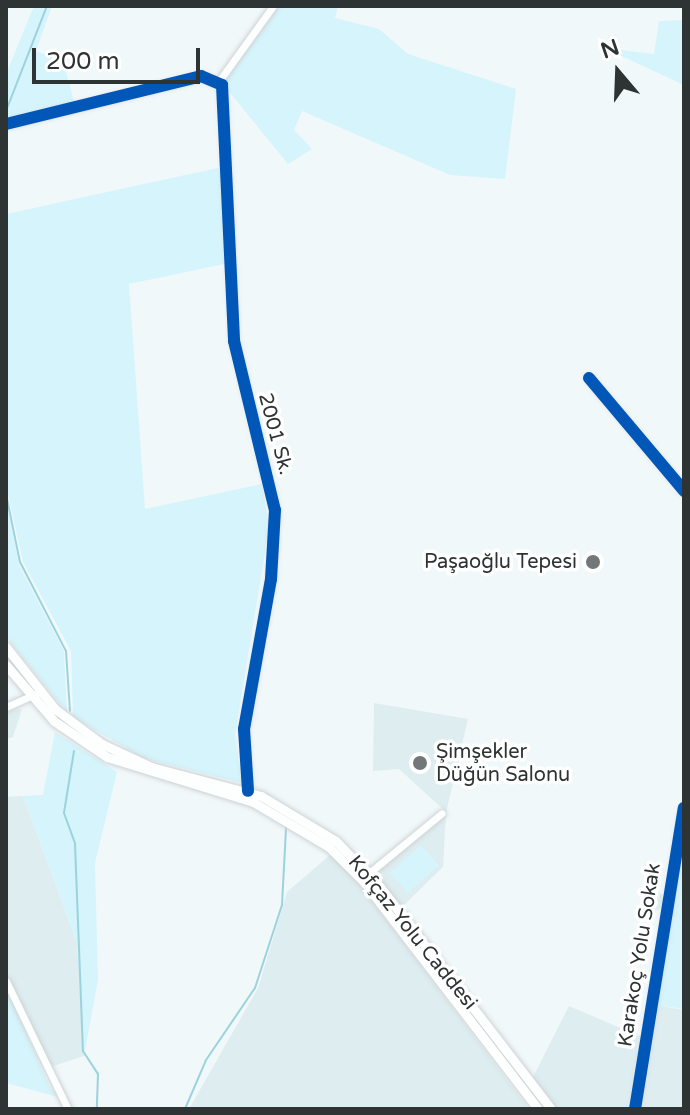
<!DOCTYPE html>
<html>
<head>
<meta charset="utf-8">
<style>
  body { margin:0 }
  #map { position:relative; width:690px; height:1115px; overflow:hidden; background:#f1f8fa; font-family:"Varela Round",sans-serif }
  div>[style] { position:absolute }
  .built>* { inset:0; background:#deedf0 }
  .round { border-radius:50% }
  .green>* { inset:0; background:#d6f4fb; transform-origin:0 0 }
  .stream>* { height:2px; margin:-1px; padding:0 1px; transform-origin:1px; border-radius:1px; background:#9bd3dd }
  .roads { filter:drop-shadow(0 0 2px #cdd3d5) drop-shadow(0 0 2px #cdd3d5) }
  .minor>* { height:7px; margin:-3.5px; padding:0 3.5px; transform-origin:3.5px; border-radius:3.5px; background:#fdfefe }
  .major>* { height:9px; margin:-4.5px; padding:0 4.5px; transform-origin:4.5px; border-radius:4.5px; background:#fdfefe }
  .cycleway>* { height:12px; margin:-6px; padding:0 6px; transform-origin:6px; border-radius:6px; background:#0057b8 }
  .dots>* { width:22px; height:22px; translate:-50% -50%; box-sizing:border-box; border:4px solid #fff; border-radius:50% }
  span { translate:-50% -50%; white-space:nowrap; text-align:center; line-height:1.15; -webkit-text-stroke:7px #fff; paint-order:stroke }
  .street-label { font-size:20px; color:#2e3334 }
  .poi-label { font-size:20px; color:#2e3334 }
  .right { translate:-100% -50%; text-align:right }
  .left { translate:0 -50%; text-align:left }
  .frame { position:absolute; inset:0; border:8px solid #2e3334; pointer-events:none }
  .north { position:absolute; left:578px; top:32px; width:80px; height:80px; -webkit-text-stroke:6px #fff; paint-order:stroke; rotate:341deg; font-size:22px; font-weight:700; line-height:32px; text-align:center; color:#2e3334 }
  .north::after { content:''; display:block; margin:auto; width:28px; height:36px; background:#2e3334; clip-path:polygon(50% 0,100% 100%,50% 72%,0 100%) }
  .scale { position:absolute; left:32px; top:48px; width:168px; height:36px; box-sizing:border-box; border:4px solid #2e3334; border-top:0; padding-left:10px; font-size:24px; line-height:28px; white-space:nowrap; color:#2e3334; -webkit-text-stroke:6px #fff; paint-order:stroke }
</style>
</head>
<body>
<div id="map">
  <div class="built">
    <i style="clip-path:polygon(374px 703px,468px 719px,446px 813px,443px 867px,402px 907px,374px 872px,446px 812px,399px 769px,373px 771px)"></i>
    <i style="clip-path:polygon(22px 709px,13px 737px,6px 739px,6px 711px)"></i>
    <i style="clip-path:polygon(23px 796px,77px 943px,84px 1056px,47px 1068px,6px 976px,6px 797px)"></i>
    <i style="clip-path:polygon(330px 855px,358px 883px,529px 1109px,189px 1109px,258px 988px,287px 892px)"></i>
    <i class="round" style="left:644px;top:891px;width:20px;height:20px"></i>
    <i style="clip-path:polygon(656px 1005px,684px 1010px,684px 1109px,640px 1109px)"></i>
    <i style="clip-path:polygon(569px 1006px,644px 1038px,630px 1109px,557px 1109px,533px 1077px)"></i>
  </div>
  <div class="green">
    <i style="clip-path:polygon(34px 6px,52px 6px,36px 51px,63px 61px,74px 101px,6px 120px,6px 74px)"></i>
    <i style="clip-path:polygon(276px 6px,338px 6px,335px 18px,379px 29px,408px 54px,516px 89px,505px 179px,450px 175px,302px 111px,294px 130px,312px 149px,288px 164px,222px 83px)"></i>
    <i style="clip-path:polygon(684px 20px,684px 85px,604px 48px,654px 54px,659px 21px)"></i>
    <i style="clip-path:polygon(222px 167px,224px 264px,129px 284px,145px 509px,262px 484px,269px 528px,235px 734px,242px 783px,143px 758px,73px 717px,71px 651px,23px 562px,6px 486px,6px 214px)"></i>
    <i style="clip-path:polygon(6px 499px,19px 565px,64px 651px,67px 713px,6px 636px)"></i>
    <i style="clip-path:polygon(55px 732px,117px 772px,95px 863px,98px 980px,84px 1056px,77px 943px,23px 796px,43px 795px)"></i>
    <i style="left:421px;top:845px;width:27px;height:42px;rotate:48deg"></i>
    <i style="clip-path:polygon(681px 852px,684px 852px,684px 1009px,656px 1005px)"></i>
    <i style="clip-path:polygon(6px 987px,49px 1085px,58px 1097px,6px 1083px)"></i>
  </div>
  <div class="stream">
    <i style="left:6px;top:111px;width:113px;rotate:-68.7deg"></i>
    <i style="left:6px;top:494px;width:69px;rotate:78.4deg"></i>
    <i style="left:20px;top:562px;width:100px;rotate:62.7deg"></i>
    <i style="left:66px;top:651px;width:60px;rotate:86.2deg"></i>
    <i style="left:74px;top:751px;width:63px;rotate:99.2deg"></i>
    <i style="left:64px;top:813px;width:33px;rotate:70deg"></i>
    <i style="left:75px;top:844px;width:207px;rotate:87.8deg"></i>
    <i style="left:83px;top:1051px;width:27px;rotate:57deg"></i>
    <i style="left:98px;top:1074px;width:35px;rotate:92deg"></i>
    <i style="left:185px;top:1109px;width:53px;rotate:-66.8deg"></i>
    <i style="left:206px;top:1060px;width:87px;rotate:-55.8deg"></i>
    <i style="left:255px;top:988px;width:87px;rotate:-72deg"></i>
    <i style="left:282px;top:905px;width:77px;rotate:-87deg"></i>
  </div>
  <div class="roads">
    <div class="minor">
      <i style="left:219px;top:81px;width:92px;rotate:-54.2deg"></i>
      <i style="left:6px;top:124px;width:201px;rotate:-13.8deg"></i>
      <i style="left:201px;top:76px;width:23px;rotate:23deg"></i>
      <i style="left:222px;top:85px;width:256px;rotate:87.3deg"></i>
      <i style="left:234px;top:341px;width:174px;rotate:76.4deg"></i>
      <i style="left:275px;top:510px;width:69px;rotate:93.3deg"></i>
      <i style="left:271px;top:579px;width:152px;rotate:100.2deg"></i>
      <i style="left:244px;top:729px;width:62px;rotate:86.3deg"></i>
      <i style="left:589px;top:378px;width:148px;rotate:49.9deg"></i>
      <i style="left:6px;top:707px;width:34px;rotate:-24deg"></i>
      <i style="left:369px;top:873px;width:94px;rotate:-39.4deg"></i>
      <i style="left:6px;top:981px;width:142px;rotate:64.2deg"></i>
      <i style="left:635px;top:1109px;width:305px;rotate:-80.8deg"></i>
    </div>
    <div class="major">
      <i style="left:6px;top:647px;width:79px;rotate:51.7deg"></i>
      <i style="left:55px;top:709px;width:59px;rotate:36.7deg"></i>
      <i style="left:102px;top:744px;width:54px;rotate:25.1deg"></i>
      <i style="left:151px;top:767px;width:114px;rotate:14.8deg"></i>
      <i style="left:261px;top:796px;width:87px;rotate:31deg"></i>
      <i style="left:336px;top:841px;width:64px;rotate:46.3deg"></i>
      <i style="left:380px;top:887px;width:280px;rotate:52.4deg"></i>
      <i style="left:6px;top:665px;width:74px;rotate:49.4deg"></i>
      <i style="left:54px;top:721px;width:64px;rotate:34.2deg"></i>
      <i style="left:107px;top:757px;width:153px;rotate:17.1deg"></i>
      <i style="left:253px;top:802px;width:88px;rotate:30.6deg"></i>
      <i style="left:329px;top:847px;width:49px;rotate:45deg"></i>
      <i style="left:364px;top:882px;width:286px;rotate:52.5deg"></i>
    </div>
  </div>
  <div class="cycleway">
    <i style="left:6px;top:124px;width:201px;rotate:-13.8deg"></i>
    <i style="left:201px;top:76px;width:23px;rotate:23deg"></i>
    <i style="left:222px;top:85px;width:256px;rotate:87.3deg"></i>
    <i style="left:234px;top:341px;width:174px;rotate:76.4deg"></i>
    <i style="left:275px;top:510px;width:69px;rotate:93.3deg"></i>
    <i style="left:271px;top:579px;width:152px;rotate:100.2deg"></i>
    <i style="left:244px;top:729px;width:62px;rotate:86.3deg"></i>
    <i style="left:589px;top:378px;width:148px;rotate:49.9deg"></i>
    <i style="left:635px;top:1109px;width:305px;rotate:-80.8deg"></i>
  </div>
  <div class="dots">
    <i style="left:593px;top:562px;background:#727879"></i>
    <i style="left:420px;top:763px;background:#727879"></i>
  </div>
  <div class="street-label">
    <span style="left:275px;top:434px;rotate:75deg">2001 Sk.</span>
    <span style="left:412px;top:933px;rotate:51deg">Kofçaz Yolu Caddesi</span>
    <span style="left:640px;top:955px;rotate:-81deg">Karakoç Yolu Sokak</span>
  </div>
  <div class="poi-label">
    <span class="right" style="left:577px;top:562px">Paşaoğlu Tepesi</span>
    <span class="left" style="left:436px;top:764px">Şimşekler<br>Düğün Salonu</span>
  </div>
  <div class="frame"></div>
  <div class="north">N</div>
  <div class="scale">200 m</div>
</div>
</body>
</html>
